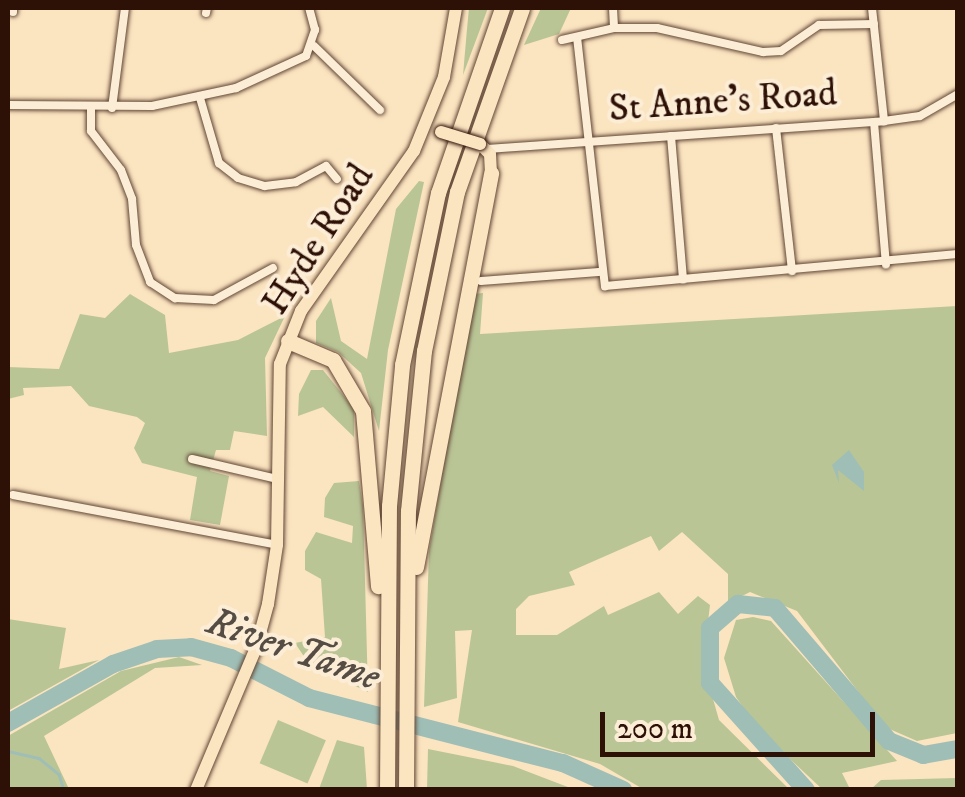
<!DOCTYPE html>
<html>
<head>
<meta charset="utf-8">
<style>
  body { margin:0 }
  #map { position:relative; width:965px; height:797px; overflow:hidden; background:#fbe4c0; font-family:"IM FELL DW Pica",serif }
  div>[style] { position:absolute }
  .green>* { inset:0; background:#bac596; transform-origin:0 0 }
  .water>* { inset:0; background:#9fbeb6 }
  .stream>* { height:2.5px; margin:-1.25px; padding:0 1.25px; transform-origin:1.25px; border-radius:1.25px; background:#9fbeb6 }
  .river>* { height:18px; margin:-9px; padding:0 9px; transform-origin:9px; border-radius:9px; background:#9fbeb6 }
  .roads { filter:drop-shadow(0 0 2px #604534) drop-shadow(0 0 2px #604534) }
  .street>* { height:8px; margin:-4px; padding:0 4px; transform-origin:4px; border-radius:4px; background:#fcedd6 }
  .primary>* { height:12px; margin:-6px; padding:0 6px; transform-origin:6px; border-radius:6px; background:#fbe4c0 }
  .highway>* { height:15px; margin:-7.5px; padding:0 7.5px; transform-origin:7.5px; border-radius:7.5px; background:#fbe4c0 }
  .bridges { filter:drop-shadow(0 0 2px #2d1006) drop-shadow(0 0 2px #2d1006) }
  .primary-bridge>* { height:12px; margin:-6px; padding:0 6px; transform-origin:6px; border-radius:6px; background:#fbe4c0 }
  span { translate:-50% -50%; white-space:nowrap; text-align:center; line-height:1.15; -webkit-text-stroke:8px #fcedd6; paint-order:stroke }
  .street-label { font-size:38px; color:#2d1006 }
  .water-label { font-size:40px; color:#554d44; font-style:italic }
  .frame { position:absolute; inset:0; border:10px solid #2d1006; pointer-events:none }
  .scale { position:absolute; left:600px; top:712px; width:275px; height:45px; box-sizing:border-box; border:5px solid #2d1006; border-top:0; padding-left:12px; font-size:30px; line-height:35px; white-space:nowrap; color:#2d1006; -webkit-text-stroke:8px #fcedd6; paint-order:stroke }
</style>
</head>
<body>
<div id="map">
  <div class="green">
    <i style="clip-path:polygon(469px 8px,488px 8px,463px 75px,467px 29px)"></i>
    <i style="clip-path:polygon(541px 8px,571px 8px,559px 34px,524px 45px)"></i>
    <i style="clip-path:polygon(419px 181px,424px 182px,388px 350px,379px 431px,361px 373px,338px 352px,316px 343px,316px 321px,331px 298px,341px 341px,367px 359px,396px 209px)"></i>
    <i style="clip-path:polygon(483px 293px,480px 334px,957px 306px,957px 733px,917px 741px,885px 727px,797px 611px,750px 592px,728px 603px,728px 574px,682px 532px,659px 551px,651px 536px,569px 572px,575px 585px,529px 596px,516px 609px,516px 635px,557px 635px,604px 606px,608px 615px,659px 592px,678px 614px,698px 596px,710px 605px,703px 664px,719px 720px,789px 789px,643px 789px,600px 764px,458px 722px,472px 630px,455px 631px,457px 698px,424px 707px,429px 551px,473px 294px)"></i>
    <i style="clip-path:polygon(130px 294px,165px 315px,169px 353px,238px 340px,285px 316px,265px 358px,267px 436px,234px 431px,230px 450px,216px 450px,210px 471px,229px 476px,220px 525px,190px 520px,197px 477px,142px 463px,134px 448px,145px 423px,137px 417px,89px 406px,71px 386px,23px 388px,24px 395px,8px 399px,8px 367px,59px 369px,80px 314px,105px 318px)"></i>
    <i style="clip-path:polygon(311px 370px,323px 370px,354px 409px,354px 437px,323px 407px,298px 416px,299px 394px)"></i>
    <i style="clip-path:polygon(359px 481px,363px 506px,368px 692px,309px 664px,295px 643px,325px 637px,321px 579px,305px 570px,305px 551px,316px 532px,352px 543px,353px 526px,324px 517px,325px 498px,334px 483px)"></i>
    <i style="clip-path:polygon(753px 617px,771px 621px,897px 761px,842px 773px,850px 789px,822px 789px,758px 729px,736px 697px,724px 658px,736px 620px)"></i>
    <i style="clip-path:polygon(8px 619px,66px 628px,59px 669px,99px 660px,8px 711px)"></i>
    <i style="clip-path:polygon(179px 657px,202px 665px,155px 668px,44px 736px,69px 789px,8px 789px,8px 736px,121px 671px)"></i>
    <i style="left:278px;top:720px;width:52px;height:47px;rotate:23deg"></i>
    <i style="clip-path:polygon(337px 740px,364px 747px,367px 789px,319px 789px)"></i>
    <i style="clip-path:polygon(428px 749px,513px 766px,573px 789px,427px 789px)"></i>
    <i style="clip-path:polygon(957px 778px,957px 789px,871px 789px,881px 780px)"></i>
  </div>
  <div class="water">
    <i style="clip-path:polygon(849px 450px,864px 472px,864px 491px,838px 470px,839px 483px,832px 465px)"></i>
  </div>
  <div class="stream">
    <i style="left:8px;top:751px;width:32px;rotate:13deg"></i>
    <i style="left:39px;top:758px;width:26px;rotate:39deg"></i>
    <i style="left:59px;top:774px;width:17px;rotate:73deg"></i>
  </div>
  <div class="river">
    <i style="left:8px;top:723px;width:120px;rotate:-29.3deg"></i>
    <i style="left:113px;top:664px;width:46px;rotate:-18.8deg"></i>
    <i style="left:157px;top:649px;width:34px;rotate:-3deg"></i>
    <i style="left:191px;top:647px;width:41px;rotate:15.4deg"></i>
    <i style="left:231px;top:658px;width:88px;rotate:27.1deg"></i>
    <i style="left:309px;top:698px;width:262px;rotate:14.4deg"></i>
    <i style="left:563px;top:763px;width:66px;rotate:24.2deg"></i>
    <i style="left:806px;top:790px;width:144px;rotate:-131.9deg"></i>
    <i style="left:710px;top:683px;width:55px;rotate:-90deg"></i>
    <i style="left:710px;top:628px;width:37px;rotate:-41deg"></i>
    <i style="left:738px;top:604px;width:37px;rotate:6deg"></i>
    <i style="left:775px;top:608px;width:175px;rotate:49.4deg"></i>
    <i style="left:889px;top:741px;width:37px;rotate:22deg"></i>
    <i style="left:923px;top:755px;width:36px;rotate:-10deg"></i>
  </div>
  <div class="roads">
    <div class="street">
      <i style="left:13px;top:8px;width:4px;rotate:90deg"></i>
      <i style="left:613px;top:8px;width:20px;rotate:87deg"></i>
      <i style="left:872px;top:8px;width:114px;rotate:83.9deg"></i>
      <i style="left:206px;top:13px;width:5px;rotate:-79deg"></i>
      <i style="left:577px;top:37px;width:251px;rotate:83.6deg"></i>
      <i style="left:605px;top:286px;width:354px;rotate:-5.2deg"></i>
      <i style="left:562px;top:40px;width:53px;rotate:-13deg"></i>
      <i style="left:614px;top:28px;width:43px"></i>
      <i style="left:657px;top:28px;width:109px;rotate:12.8deg"></i>
      <i style="left:763px;top:52px;width:18px;rotate:-3deg"></i>
      <i style="left:781px;top:51px;width:46px;rotate:-34.4deg"></i>
      <i style="left:819px;top:25px;width:55px;rotate:-1deg"></i>
      <i style="left:314px;top:46px;width:92px;rotate:44.1deg"></i>
      <i style="left:200px;top:98px;width:68px;rotate:73.7deg"></i>
      <i style="left:219px;top:163px;width:24px;rotate:38deg"></i>
      <i style="left:238px;top:178px;width:28px;rotate:17deg"></i>
      <i style="left:265px;top:186px;width:31px;rotate:-7deg"></i>
      <i style="left:296px;top:182px;width:34px;rotate:-28deg"></i>
      <i style="left:326px;top:166px;width:17px;rotate:50deg"></i>
      <i style="left:8px;top:105px;width:144px;rotate:0.4deg"></i>
      <i style="left:152px;top:106px;width:86px;rotate:-12.1deg"></i>
      <i style="left:236px;top:88px;width:77px;rotate:-24.6deg"></i>
      <i style="left:306px;top:56px;width:28px;rotate:-71deg"></i>
      <i style="left:315px;top:30px;width:23px;rotate:-105deg"></i>
      <i style="left:91px;top:108px;width:23px;rotate:90deg"></i>
      <i style="left:91px;top:131px;width:49px;rotate:52.4deg"></i>
      <i style="left:121px;top:170px;width:31px;rotate:69deg"></i>
      <i style="left:132px;top:199px;width:46px;rotate:85deg"></i>
      <i style="left:136px;top:245px;width:40px;rotate:69deg"></i>
      <i style="left:150px;top:282px;width:30px;rotate:33deg"></i>
      <i style="left:175px;top:298px;width:39px;rotate:3deg"></i>
      <i style="left:214px;top:300px;width:67px;rotate:-28.5deg"></i>
      <i style="left:112px;top:108px;width:101px;rotate:-82.6deg"></i>
      <i style="left:874px;top:122px;width:143px;rotate:85.2deg"></i>
      <i style="left:776px;top:128px;width:144px;rotate:83.6deg"></i>
      <i style="left:671px;top:136px;width:144px;rotate:85.2deg"></i>
      <i style="left:487px;top:149px;width:398px;rotate:-4deg"></i>
      <i style="left:884px;top:121px;width:36px;rotate:-8deg"></i>
      <i style="left:920px;top:116px;width:44px;rotate:-30.1deg"></i>
      <i style="left:481px;top:281px;width:118px;rotate:-4.4deg"></i>
      <i style="left:192px;top:459px;width:87px;rotate:13.2deg"></i>
      <i style="left:13px;top:495px;width:269px;rotate:10.7deg"></i>
    </div>
    <div class="primary">
      <i style="left:480px;top:144px;width:14px;rotate:45deg"></i>
      <i style="left:490px;top:154px;width:19px;rotate:87deg"></i>
      <i style="left:196px;top:790px;width:154px;rotate:-67.1deg"></i>
      <i style="left:256px;top:648px;width:46px;rotate:-74.7deg"></i>
      <i style="left:268px;top:604px;width:60px;rotate:-81.3deg"></i>
      <i style="left:277px;top:545px;width:181px;rotate:-89.1deg"></i>
      <i style="left:280px;top:364px;width:57px;rotate:-68.4deg"></i>
      <i style="left:301px;top:311px;width:196px;rotate:-54.8deg"></i>
      <i style="left:414px;top:151px;width:80px;rotate:-67.9deg"></i>
      <i style="left:444px;top:77px;width:70px;rotate:-80.1deg"></i>
    </div>
    <div class="highway">
      <i style="left:288px;top:341px;width:49px;rotate:22.9deg"></i>
      <i style="left:333px;top:360px;width:59px;rotate:59.5deg"></i>
      <i style="left:363px;top:411px;width:176px;rotate:85.1deg"></i>
      <i style="left:416px;top:567px;width:401px;rotate:-79.2deg"></i>
      <i style="left:387px;top:790px;width:284px;rotate:-89.6deg"></i>
      <i style="left:389px;top:506px;width:142px;rotate:-84.7deg"></i>
      <i style="left:402px;top:365px;width:176px;rotate:-78.2deg"></i>
      <i style="left:438px;top:193px;width:196px;rotate:-70.9deg"></i>
      <i style="left:406px;top:790px;width:279px;rotate:-89.6deg"></i>
      <i style="left:408px;top:511px;width:161px;rotate:-84.3deg"></i>
      <i style="left:424px;top:351px;width:162px;rotate:-78.3deg"></i>
      <i style="left:457px;top:192px;width:195px;rotate:-70.5deg"></i>
    </div>
  </div>
  <div class="bridges">
    <div class="primary-bridge">
      <i style="left:441px;top:132px;width:41px;rotate:17.1deg"></i>
    </div>
  </div>
  <div class="street-label">
    <span style="left:723px;top:102px;rotate:-4deg">St Anne's Road</span>
    <span style="left:319px;top:240px;rotate:-57deg">Hyde Road</span>
  </div>
  <div class="water-label">
    <span style="left:293px;top:650px;rotate:19deg">River Tame</span>
  </div>
  <div class="frame"></div>
  <div class="scale">200 m</div>
</div>
</body>
</html>
